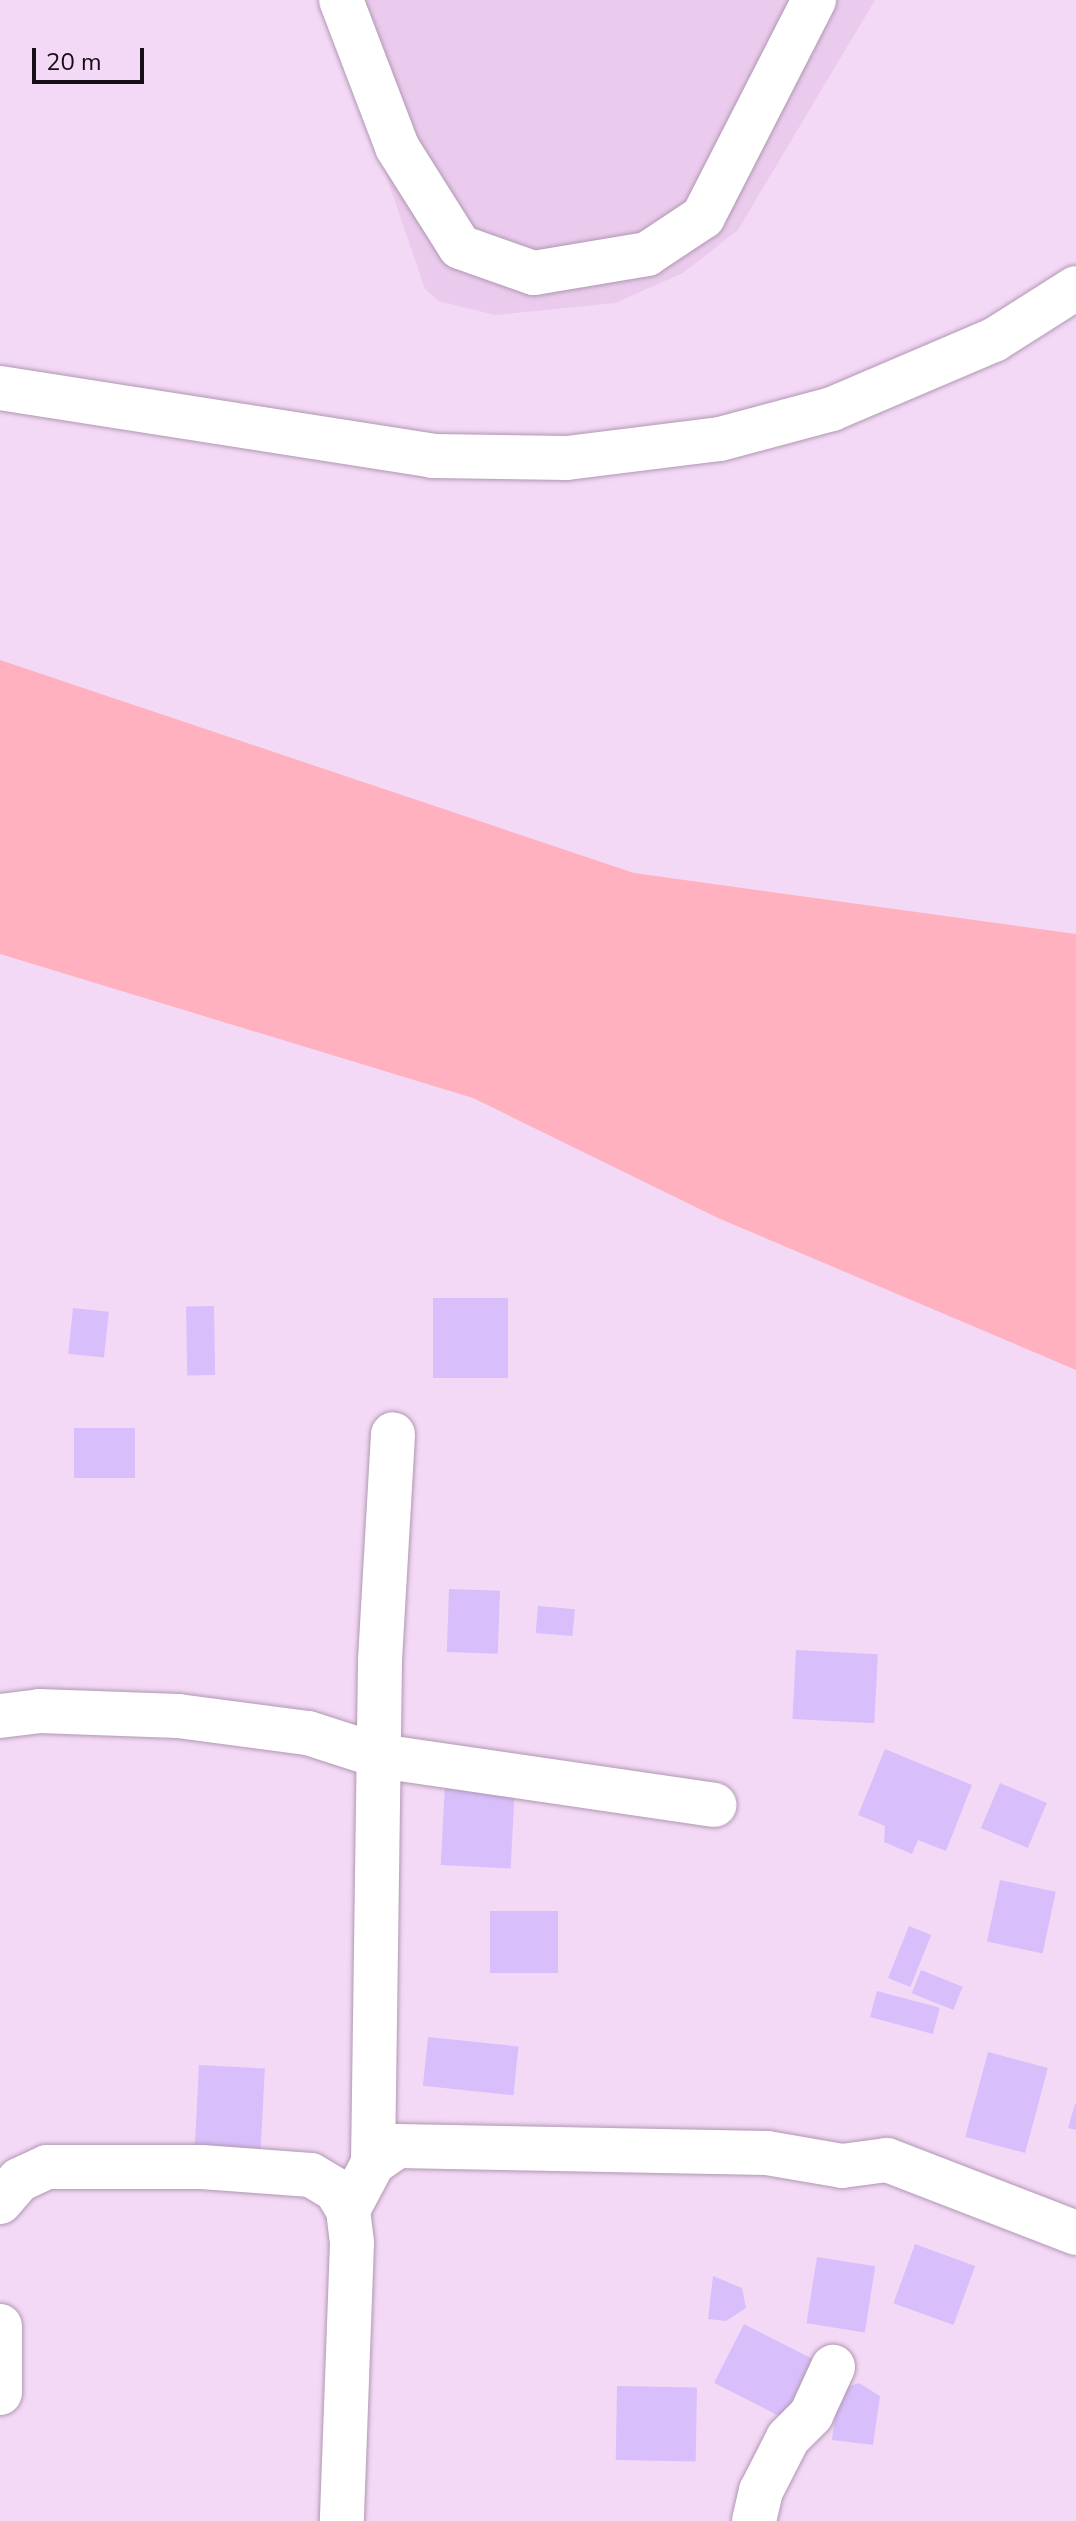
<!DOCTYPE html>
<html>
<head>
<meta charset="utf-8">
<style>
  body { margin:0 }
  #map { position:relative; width:1076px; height:2521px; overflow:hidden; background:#f4d9f6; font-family:"Nunito Sans",sans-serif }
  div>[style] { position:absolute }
  .built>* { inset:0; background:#ebcbed }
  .green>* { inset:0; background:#ffb1bf }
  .building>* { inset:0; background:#d8bffb; transform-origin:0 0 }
  .roads { filter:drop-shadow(0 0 2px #b097b2) drop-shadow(0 0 2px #b097b2) }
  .minor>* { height:44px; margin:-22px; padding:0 22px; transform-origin:22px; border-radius:22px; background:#fff }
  span { translate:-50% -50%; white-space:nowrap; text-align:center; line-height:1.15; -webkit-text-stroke:6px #f4d9f6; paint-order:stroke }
  .scale { position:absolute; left:32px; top:48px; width:112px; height:36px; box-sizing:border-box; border:4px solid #160d16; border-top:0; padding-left:10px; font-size:24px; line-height:28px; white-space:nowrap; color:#160d16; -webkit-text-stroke:6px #f4d9f6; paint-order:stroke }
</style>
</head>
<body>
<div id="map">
  <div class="built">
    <i style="clip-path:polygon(326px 0,875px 0,738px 230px,683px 273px,615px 303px,495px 315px,438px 301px,425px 289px)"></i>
  </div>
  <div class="green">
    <i style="clip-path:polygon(0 660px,634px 873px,1076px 934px,1076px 1370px,718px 1218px,473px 1098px,0 954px)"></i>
  </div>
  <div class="building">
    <i style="left:433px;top:1298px;width:75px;height:80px"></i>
    <i style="left:214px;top:1306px;width:69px;height:28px;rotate:89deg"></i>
    <i style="left:73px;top:1308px;width:36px;height:46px;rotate:6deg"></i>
    <i style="left:74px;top:1428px;width:61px;height:50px"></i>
    <i style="left:449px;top:1589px;width:51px;height:63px;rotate:2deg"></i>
    <i style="left:538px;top:1606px;width:37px;height:27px;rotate:5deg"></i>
    <i style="left:796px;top:1650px;width:82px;height:69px;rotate:3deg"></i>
    <i style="clip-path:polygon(885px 1749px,972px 1785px,946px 1851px,918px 1840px,912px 1854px,884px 1842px,885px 1826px,858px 1815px)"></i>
    <i style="left:445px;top:1783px;width:70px;height:82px;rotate:3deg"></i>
    <i style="left:1000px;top:1783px;width:51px;height:49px;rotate:23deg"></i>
    <i style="left:1000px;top:1880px;width:57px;height:63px;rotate:12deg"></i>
    <i style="left:490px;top:1911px;width:68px;height:62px"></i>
    <i style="left:909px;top:1926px;width:24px;height:56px;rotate:22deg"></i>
    <i style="left:921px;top:1970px;width:45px;height:25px;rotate:22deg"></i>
    <i style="left:877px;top:1991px;width:65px;height:27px;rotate:15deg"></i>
    <i style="left:428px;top:2037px;width:91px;height:49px;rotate:6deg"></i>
    <i style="left:988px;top:2052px;width:62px;height:88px;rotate:15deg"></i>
    <i style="left:199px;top:2065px;width:66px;height:80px;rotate:3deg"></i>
    <i style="clip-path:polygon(1075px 2104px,1076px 2104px,1076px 2130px,1068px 2128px)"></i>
    <i style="left:915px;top:2244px;width:64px;height:63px;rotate:20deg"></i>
    <i style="left:817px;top:2257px;width:59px;height:67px;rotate:9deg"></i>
    <i style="clip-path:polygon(713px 2276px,742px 2288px,746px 2308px,726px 2321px,708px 2319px)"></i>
    <i style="left:744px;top:2324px;width:85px;height:66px;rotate:27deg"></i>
    <i style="clip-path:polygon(859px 2383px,880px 2396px,873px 2445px,832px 2440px,838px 2390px)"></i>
    <i style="left:617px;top:2386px;width:80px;height:74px;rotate:1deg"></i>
  </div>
  <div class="roads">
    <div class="minor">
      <i style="left:341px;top:0;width:157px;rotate:69.1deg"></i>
      <i style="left:397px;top:147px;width:118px;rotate:57.8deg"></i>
      <i style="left:460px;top:247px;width:78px;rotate:19.4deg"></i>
      <i style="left:534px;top:273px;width:115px;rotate:-9.5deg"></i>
      <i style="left:647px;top:254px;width:67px;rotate:-33.5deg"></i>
      <i style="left:703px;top:217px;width:244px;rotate:-62.9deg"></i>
      <i style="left:0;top:388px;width:437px;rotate:8.9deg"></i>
      <i style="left:432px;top:456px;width:135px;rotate:0.8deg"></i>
      <i style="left:567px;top:458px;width:154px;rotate:-7.1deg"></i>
      <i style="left:720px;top:439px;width:116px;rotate:-15deg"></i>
      <i style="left:832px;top:409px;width:176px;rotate:-23.1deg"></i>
      <i style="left:994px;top:340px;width:97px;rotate:-32.4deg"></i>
      <i style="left:0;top:1716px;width:39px;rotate:-7deg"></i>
      <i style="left:39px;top:1711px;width:139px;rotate:2.1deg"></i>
      <i style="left:178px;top:1716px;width:131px;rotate:7.5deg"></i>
      <i style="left:308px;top:1733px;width:75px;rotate:17.9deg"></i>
      <i style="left:379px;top:1756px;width:339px;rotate:8.3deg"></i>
      <i style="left:373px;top:2163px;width:503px;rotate:-89.2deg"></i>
      <i style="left:380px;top:1660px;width:226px;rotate:-86.7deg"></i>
      <i style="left:0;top:2202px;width:29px;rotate:-49deg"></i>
      <i style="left:19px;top:2180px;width:31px;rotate:-25deg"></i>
      <i style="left:47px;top:2167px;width:155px"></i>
      <i style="left:202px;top:2167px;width:109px;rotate:4.2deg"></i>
      <i style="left:311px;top:2175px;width:29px;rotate:31deg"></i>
      <i style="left:336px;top:2190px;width:23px;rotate:59deg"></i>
      <i style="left:348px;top:2210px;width:33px;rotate:83deg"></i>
      <i style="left:352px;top:2243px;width:278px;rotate:92.1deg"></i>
      <i style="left:348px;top:2210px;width:53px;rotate:-62deg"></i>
      <i style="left:373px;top:2163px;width:29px;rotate:-35deg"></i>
      <i style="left:397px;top:2146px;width:370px;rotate:1.1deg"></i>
      <i style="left:767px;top:2153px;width:76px;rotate:9.8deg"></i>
      <i style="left:842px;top:2166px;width:45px;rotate:-7.6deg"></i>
      <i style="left:887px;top:2160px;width:203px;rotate:21.1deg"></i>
      <i style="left:0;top:2326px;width:67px;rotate:90deg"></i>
      <i style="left:754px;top:2521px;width:31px;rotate:-77deg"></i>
      <i style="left:761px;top:2491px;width:59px;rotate:-63deg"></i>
      <i style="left:788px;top:2438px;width:33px;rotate:-45deg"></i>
      <i style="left:811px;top:2415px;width:53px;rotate:-65.4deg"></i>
    </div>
  </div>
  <div class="scale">20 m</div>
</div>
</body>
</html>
